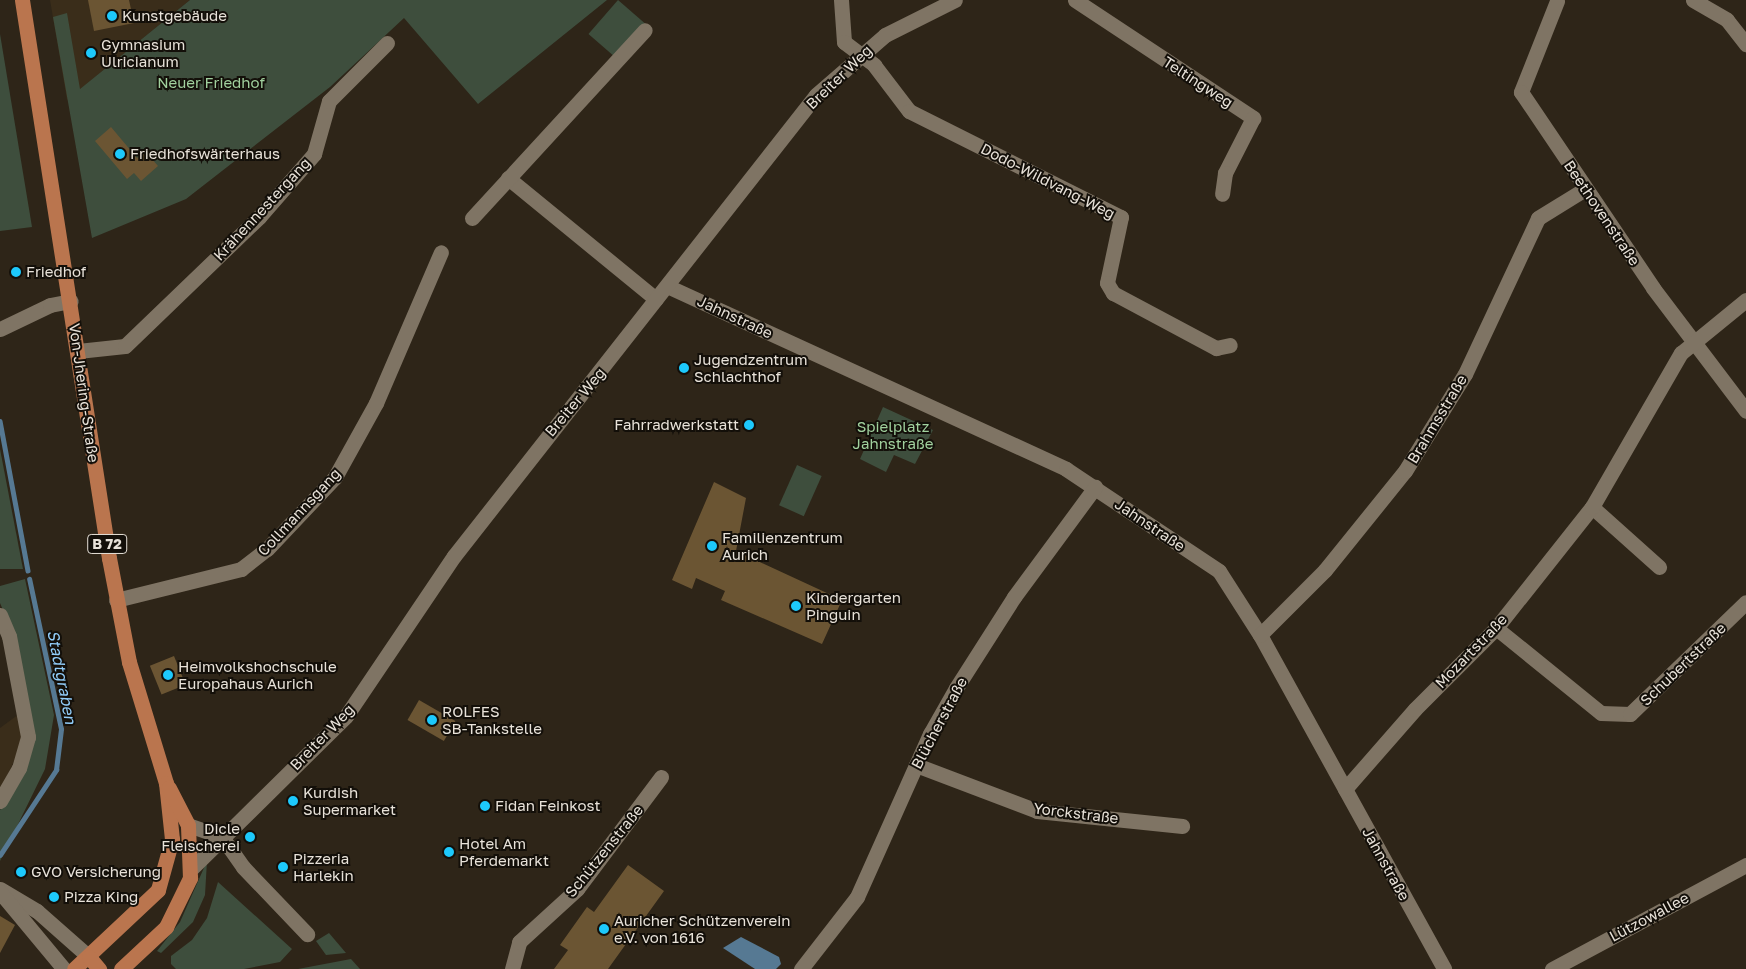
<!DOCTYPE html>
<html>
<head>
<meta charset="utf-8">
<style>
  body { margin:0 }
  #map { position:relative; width:1746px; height:969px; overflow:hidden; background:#2e2518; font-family:"Golos Text",sans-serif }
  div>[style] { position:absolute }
  .built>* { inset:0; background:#3a2d1a }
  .green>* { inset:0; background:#3e4e3d; transform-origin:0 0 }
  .water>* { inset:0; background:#567993 }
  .stream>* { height:4.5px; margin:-2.25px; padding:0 2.25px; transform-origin:2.25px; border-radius:2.25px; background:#567993 }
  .building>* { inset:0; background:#6b5533; transform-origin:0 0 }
  .minor>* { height:15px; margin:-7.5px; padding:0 7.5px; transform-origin:7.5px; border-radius:7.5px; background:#7f7464 }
  .major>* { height:15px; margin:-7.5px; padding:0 7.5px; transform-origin:7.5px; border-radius:7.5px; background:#ba754e }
  .dots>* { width:14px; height:14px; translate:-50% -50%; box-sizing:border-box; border:2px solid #130f09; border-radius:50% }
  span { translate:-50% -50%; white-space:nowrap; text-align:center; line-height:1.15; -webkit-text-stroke:4px #130f09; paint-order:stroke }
  .shield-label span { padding:1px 4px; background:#130f09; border:1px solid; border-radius:4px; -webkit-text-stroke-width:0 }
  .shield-label { font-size:14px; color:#e8e2d9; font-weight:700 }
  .poi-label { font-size:15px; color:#e8e2d9 }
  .left { translate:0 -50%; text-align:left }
  .right { translate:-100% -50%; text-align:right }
  .street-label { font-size:15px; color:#e8e2d9 }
  .park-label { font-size:15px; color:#a1d19e }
  .water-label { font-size:16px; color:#91ccf8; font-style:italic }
</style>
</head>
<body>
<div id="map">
  <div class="built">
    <i style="clip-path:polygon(50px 0,190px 0,67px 100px)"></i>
    <i style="clip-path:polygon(19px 714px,23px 741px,0 792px,0 728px)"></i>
  </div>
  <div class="green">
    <i style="clip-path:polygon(190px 0,607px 0,478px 104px,404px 18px,330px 87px,186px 199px,92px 238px,53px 17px,67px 13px,80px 89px)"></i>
    <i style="left:618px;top:0;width:37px;height:45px;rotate:41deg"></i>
    <i style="clip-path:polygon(0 34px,32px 227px,0 231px)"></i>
    <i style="clip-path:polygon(883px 407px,933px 430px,915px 464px,894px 455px,886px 472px,860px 459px)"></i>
    <i style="clip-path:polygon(0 449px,23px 569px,0 569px)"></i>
    <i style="left:797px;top:465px;width:27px;height:44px;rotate:24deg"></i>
    <i style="clip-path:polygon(25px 579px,54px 715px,45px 769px,0 861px,0 810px,28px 763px,19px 648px,0 603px,0 586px)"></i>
    <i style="clip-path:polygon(207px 861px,205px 895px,193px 922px,161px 953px,157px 951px,180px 922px)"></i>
    <i style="clip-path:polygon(218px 882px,292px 949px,280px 962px,244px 969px,176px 969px,171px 964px,171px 956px,192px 940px,207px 918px)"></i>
    <i style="clip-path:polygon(329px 933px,346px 953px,326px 955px,316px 941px)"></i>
    <i style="clip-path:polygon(351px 959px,360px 969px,298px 969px)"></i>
  </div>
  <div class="water">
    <i style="clip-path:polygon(741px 937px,779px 957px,781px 964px,776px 969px,755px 969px,723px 948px)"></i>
  </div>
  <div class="stream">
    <i style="left:0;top:421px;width:152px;rotate:79.4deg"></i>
    <i style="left:0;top:855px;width:102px;rotate:-56.6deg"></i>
    <i style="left:56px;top:770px;width:41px;rotate:-83deg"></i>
    <i style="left:61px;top:729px;width:153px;rotate:-102deg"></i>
  </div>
  <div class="building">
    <i style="clip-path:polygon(88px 0,129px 0,134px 23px,94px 31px)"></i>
    <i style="clip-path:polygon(111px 127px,137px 158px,145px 151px,158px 166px,141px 181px,134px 173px,127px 179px,95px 141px)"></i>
    <i style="clip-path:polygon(714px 482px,746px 498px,736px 551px,842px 600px,822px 644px,721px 600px,725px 591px,696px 578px,692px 589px,672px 580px)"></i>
    <i style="left:174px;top:656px;width:31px;height:26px;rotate:68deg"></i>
    <i style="left:419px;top:700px;width:42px;height:23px;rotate:30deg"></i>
    <i style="clip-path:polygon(628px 865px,664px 891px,608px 969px,554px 969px,568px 950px,560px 945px,587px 907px,594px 912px)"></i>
    <i style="clip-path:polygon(0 916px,15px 925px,0 953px)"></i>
  </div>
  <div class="minor">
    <i style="left:841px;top:0;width:42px;rotate:85.9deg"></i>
    <i style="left:844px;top:42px;width:38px;rotate:37deg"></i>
    <i style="left:874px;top:65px;width:58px;rotate:52.7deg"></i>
    <i style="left:909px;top:111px;width:237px;rotate:26.6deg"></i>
    <i style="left:1121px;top:217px;width:67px;rotate:102deg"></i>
    <i style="left:1107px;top:283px;width:12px;rotate:59deg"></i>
    <i style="left:1113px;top:293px;width:117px;rotate:28.1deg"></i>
    <i style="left:1216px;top:348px;width:14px;rotate:-12deg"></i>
    <i style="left:1075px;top:0;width:214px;rotate:33.5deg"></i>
    <i style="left:1253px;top:118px;width:62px;rotate:117deg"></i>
    <i style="left:1225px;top:173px;width:21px;rotate:98deg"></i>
    <i style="left:1693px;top:0;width:39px;rotate:30deg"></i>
    <i style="left:1727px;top:20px;width:31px;rotate:52deg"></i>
    <i style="left:1557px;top:1px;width:98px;rotate:111.6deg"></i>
    <i style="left:1521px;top:92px;width:236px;rotate:56deg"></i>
    <i style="left:1653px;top:288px;width:154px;rotate:52.9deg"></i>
    <i style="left:508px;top:178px;width:191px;rotate:39.3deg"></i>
    <i style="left:472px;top:218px;width:255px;rotate:-47.4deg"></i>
    <i style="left:667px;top:286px;width:439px;rotate:24.6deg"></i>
    <i style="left:1066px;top:469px;width:184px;rotate:33.7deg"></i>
    <i style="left:1219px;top:571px;width:76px;rotate:57.4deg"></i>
    <i style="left:1260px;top:635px;width:381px;rotate:61.1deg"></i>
    <i style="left:0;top:329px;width:55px;rotate:-25.6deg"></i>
    <i style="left:50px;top:305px;width:21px;rotate:-11deg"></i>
    <i style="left:78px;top:351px;width:47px;rotate:-6.1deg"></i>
    <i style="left:125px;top:346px;width:186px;rotate:-43.9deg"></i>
    <i style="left:259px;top:217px;width:84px;rotate:-48.9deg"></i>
    <i style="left:314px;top:154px;width:55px;rotate:-74.2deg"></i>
    <i style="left:329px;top:101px;width:82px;rotate:-45deg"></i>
    <i style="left:1592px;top:507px;width:90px;rotate:41.8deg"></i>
    <i style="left:116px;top:600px;width:129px;rotate:-13.9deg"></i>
    <i style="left:241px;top:569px;width:33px;rotate:-38deg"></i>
    <i style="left:267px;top:549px;width:99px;rotate:-46.6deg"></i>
    <i style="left:335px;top:477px;width:85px;rotate:-61deg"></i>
    <i style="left:376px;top:403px;width:164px;rotate:-66.7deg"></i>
    <i style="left:0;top:615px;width:23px;rotate:67deg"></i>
    <i style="left:9px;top:636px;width:103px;rotate:79.3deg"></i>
    <i style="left:28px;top:737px;width:32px;rotate:106deg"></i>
    <i style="left:19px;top:768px;width:38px;rotate:120deg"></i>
    <i style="left:1496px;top:628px;width:135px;rotate:39deg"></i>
    <i style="left:1601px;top:713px;width:29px;rotate:2deg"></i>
    <i style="left:1630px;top:714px;width:161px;rotate:-44deg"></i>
    <i style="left:1260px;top:635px;width:92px;rotate:-45deg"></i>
    <i style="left:1325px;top:570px;width:127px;rotate:-51.1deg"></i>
    <i style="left:1405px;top:471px;width:114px;rotate:-58.3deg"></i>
    <i style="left:1465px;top:374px;width:172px;rotate:-64.9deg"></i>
    <i style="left:1538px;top:218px;width:55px;rotate:-31.7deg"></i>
    <i style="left:916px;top:765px;width:129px;rotate:20.8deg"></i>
    <i style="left:1037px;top:811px;width:146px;rotate:5.9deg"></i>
    <i style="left:1345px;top:789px;width:106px;rotate:-48.8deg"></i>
    <i style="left:1415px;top:709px;width:115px;rotate:-45deg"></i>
    <i style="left:1496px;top:628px;width:154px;rotate:-51.6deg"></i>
    <i style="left:1592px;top:507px;width:178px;rotate:-60deg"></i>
    <i style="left:1681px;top:353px;width:84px;rotate:-39.2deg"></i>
    <i style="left:188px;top:825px;width:36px;rotate:19deg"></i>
    <i style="left:222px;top:837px;width:37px;rotate:55deg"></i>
    <i style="left:243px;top:867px;width:93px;rotate:46.3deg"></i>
    <i style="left:192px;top:868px;width:216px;rotate:-44.6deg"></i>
    <i style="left:346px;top:716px;width:193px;rotate:-56deg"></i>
    <i style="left:454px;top:556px;width:586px;rotate:-51.86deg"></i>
    <i style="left:816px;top:95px;width:91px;rotate:-41deg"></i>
    <i style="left:885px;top:35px;width:78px;rotate:-26.6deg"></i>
    <i style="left:0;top:889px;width:43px;rotate:30.7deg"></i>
    <i style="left:37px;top:911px;width:69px;rotate:41.5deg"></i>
    <i style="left:0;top:892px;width:100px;rotate:50.3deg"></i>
    <i style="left:512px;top:969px;width:28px;rotate:-75deg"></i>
    <i style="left:519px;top:942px;width:79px;rotate:-42.4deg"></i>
    <i style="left:577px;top:889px;width:140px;rotate:-53.1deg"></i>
    <i style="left:801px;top:969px;width:91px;rotate:-52.1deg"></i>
    <i style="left:857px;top:897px;width:179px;rotate:-65.9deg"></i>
    <i style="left:930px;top:734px;width:53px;rotate:-60.5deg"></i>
    <i style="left:956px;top:688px;width:108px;rotate:-57.5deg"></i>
    <i style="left:1014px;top:597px;width:137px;rotate:-53.6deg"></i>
    <i style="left:1552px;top:969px;width:220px;rotate:-28.2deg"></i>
  </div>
  <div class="major">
    <i style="left:22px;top:0;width:565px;rotate:81.14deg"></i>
    <i style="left:109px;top:558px;width:106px;rotate:79.1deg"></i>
    <i style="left:129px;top:662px;width:127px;rotate:73deg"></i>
    <i style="left:166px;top:783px;width:56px;rotate:83.9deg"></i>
    <i style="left:172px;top:839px;width:53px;rotate:105.4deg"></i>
    <i style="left:158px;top:890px;width:115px;rotate:136.8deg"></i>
    <i style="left:89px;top:957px;width:16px;rotate:50deg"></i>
    <i style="left:121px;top:969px;width:62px;rotate:-43deg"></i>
    <i style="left:166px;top:927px;width:55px;rotate:-63.9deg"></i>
    <i style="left:190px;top:878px;width:53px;rotate:-92.2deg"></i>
    <i style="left:188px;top:825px;width:42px;rotate:-117.2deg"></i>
  </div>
  <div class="dots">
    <i style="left:112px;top:16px;background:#1dc9fc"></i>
    <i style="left:91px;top:53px;background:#1dc9fc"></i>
    <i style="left:120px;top:154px;background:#1dc9fc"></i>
    <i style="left:16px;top:272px;background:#1dc9fc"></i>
    <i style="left:684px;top:368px;background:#1dc9fc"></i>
    <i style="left:749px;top:425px;background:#1dc9fc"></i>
    <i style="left:712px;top:546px;background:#1dc9fc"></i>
    <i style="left:796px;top:606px;background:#1dc9fc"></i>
    <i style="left:168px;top:675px;background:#1dc9fc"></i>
    <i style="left:432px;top:720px;background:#1dc9fc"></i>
    <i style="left:293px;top:801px;background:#1dc9fc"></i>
    <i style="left:485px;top:806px;background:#1dc9fc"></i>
    <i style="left:250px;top:837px;background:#1dc9fc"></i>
    <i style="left:449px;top:852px;background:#1dc9fc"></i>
    <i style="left:283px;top:867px;background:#1dc9fc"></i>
    <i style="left:21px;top:872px;background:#1dc9fc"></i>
    <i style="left:54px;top:897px;background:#1dc9fc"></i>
    <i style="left:604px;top:929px;background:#1dc9fc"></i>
  </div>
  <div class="shield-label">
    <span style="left:107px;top:544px">B 72</span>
  </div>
  <div class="poi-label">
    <span class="left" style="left:122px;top:16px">Kunstgebäude</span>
    <span class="left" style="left:101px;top:53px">Gymnasium<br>Ulricianum</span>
    <span class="left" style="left:130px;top:154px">Friedhofswärterhaus</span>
    <span class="left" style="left:26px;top:272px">Friedhof</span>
    <span class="left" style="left:694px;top:368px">Jugendzentrum<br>Schlachthof</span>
    <span class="right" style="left:739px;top:425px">Fahrradwerkstatt</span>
    <span class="left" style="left:722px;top:546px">Familienzentrum<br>Aurich</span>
    <span class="left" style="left:806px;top:606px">Kindergarten<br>Pinguin</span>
    <span class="left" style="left:178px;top:675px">Heimvolkshochschule<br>Europahaus Aurich</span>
    <span class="left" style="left:442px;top:720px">ROLFES<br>SB-Tankstelle</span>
    <span class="left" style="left:303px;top:801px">Kurdish<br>Supermarket</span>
    <span class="left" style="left:495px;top:806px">Fidan Feinkost</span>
    <span class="right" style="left:240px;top:837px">Dicle<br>Fleischerei</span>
    <span class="left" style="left:459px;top:852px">Hotel Am<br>Pferdemarkt</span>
    <span class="left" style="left:293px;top:867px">Pizzeria<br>Harlekin</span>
    <span class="left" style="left:31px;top:872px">GVO Versicherung</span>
    <span class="left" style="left:64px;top:897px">Pizza King</span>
    <span class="left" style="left:614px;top:929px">Auricher Schützenverein<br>e.V. von 1616</span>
  </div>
  <div class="street-label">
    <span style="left:839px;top:77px;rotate:-44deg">Breiter Weg</span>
    <span style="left:1198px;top:82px;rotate:33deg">Teltingweg</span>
    <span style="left:1048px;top:181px;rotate:27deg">Dodo-Wildvang-Weg</span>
    <span style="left:262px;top:209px;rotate:-47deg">Krähennestergang</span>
    <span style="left:1602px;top:213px;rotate:56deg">Beethovenstraße</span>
    <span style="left:735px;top:317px;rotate:25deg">Jahnstraße</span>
    <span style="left:84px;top:393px;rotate:82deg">Von-Jhering-Straße</span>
    <span style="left:575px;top:402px;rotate:-50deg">Breiter Weg</span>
    <span style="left:1437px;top:419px;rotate:-59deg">Brahmsstraße</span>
    <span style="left:299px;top:512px;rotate:-47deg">Collmannsgang</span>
    <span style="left:1150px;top:525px;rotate:34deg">Jahnstraße</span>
    <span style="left:1471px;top:651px;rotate:-46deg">Mozartstraße</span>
    <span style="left:1683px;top:664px;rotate:-44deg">Schubertstraße</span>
    <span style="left:939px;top:723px;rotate:-62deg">Blücherstraße</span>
    <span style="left:322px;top:737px;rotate:-46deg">Breiter Weg</span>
    <span style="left:1076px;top:813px;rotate:7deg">Yorckstraße</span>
    <span style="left:604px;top:851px;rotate:-51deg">Schützenstraße</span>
    <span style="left:1386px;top:864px;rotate:61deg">Jahnstraße</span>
    <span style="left:1649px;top:917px;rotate:-28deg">Lützowallee</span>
  </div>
  <div class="park-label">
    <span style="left:211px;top:83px">Neuer Friedhof</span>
    <span style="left:893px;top:435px">Spielplatz<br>Jahnstraße</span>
  </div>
  <div class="water-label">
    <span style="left:62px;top:677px;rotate:79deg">Stadtgraben</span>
  </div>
</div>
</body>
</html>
